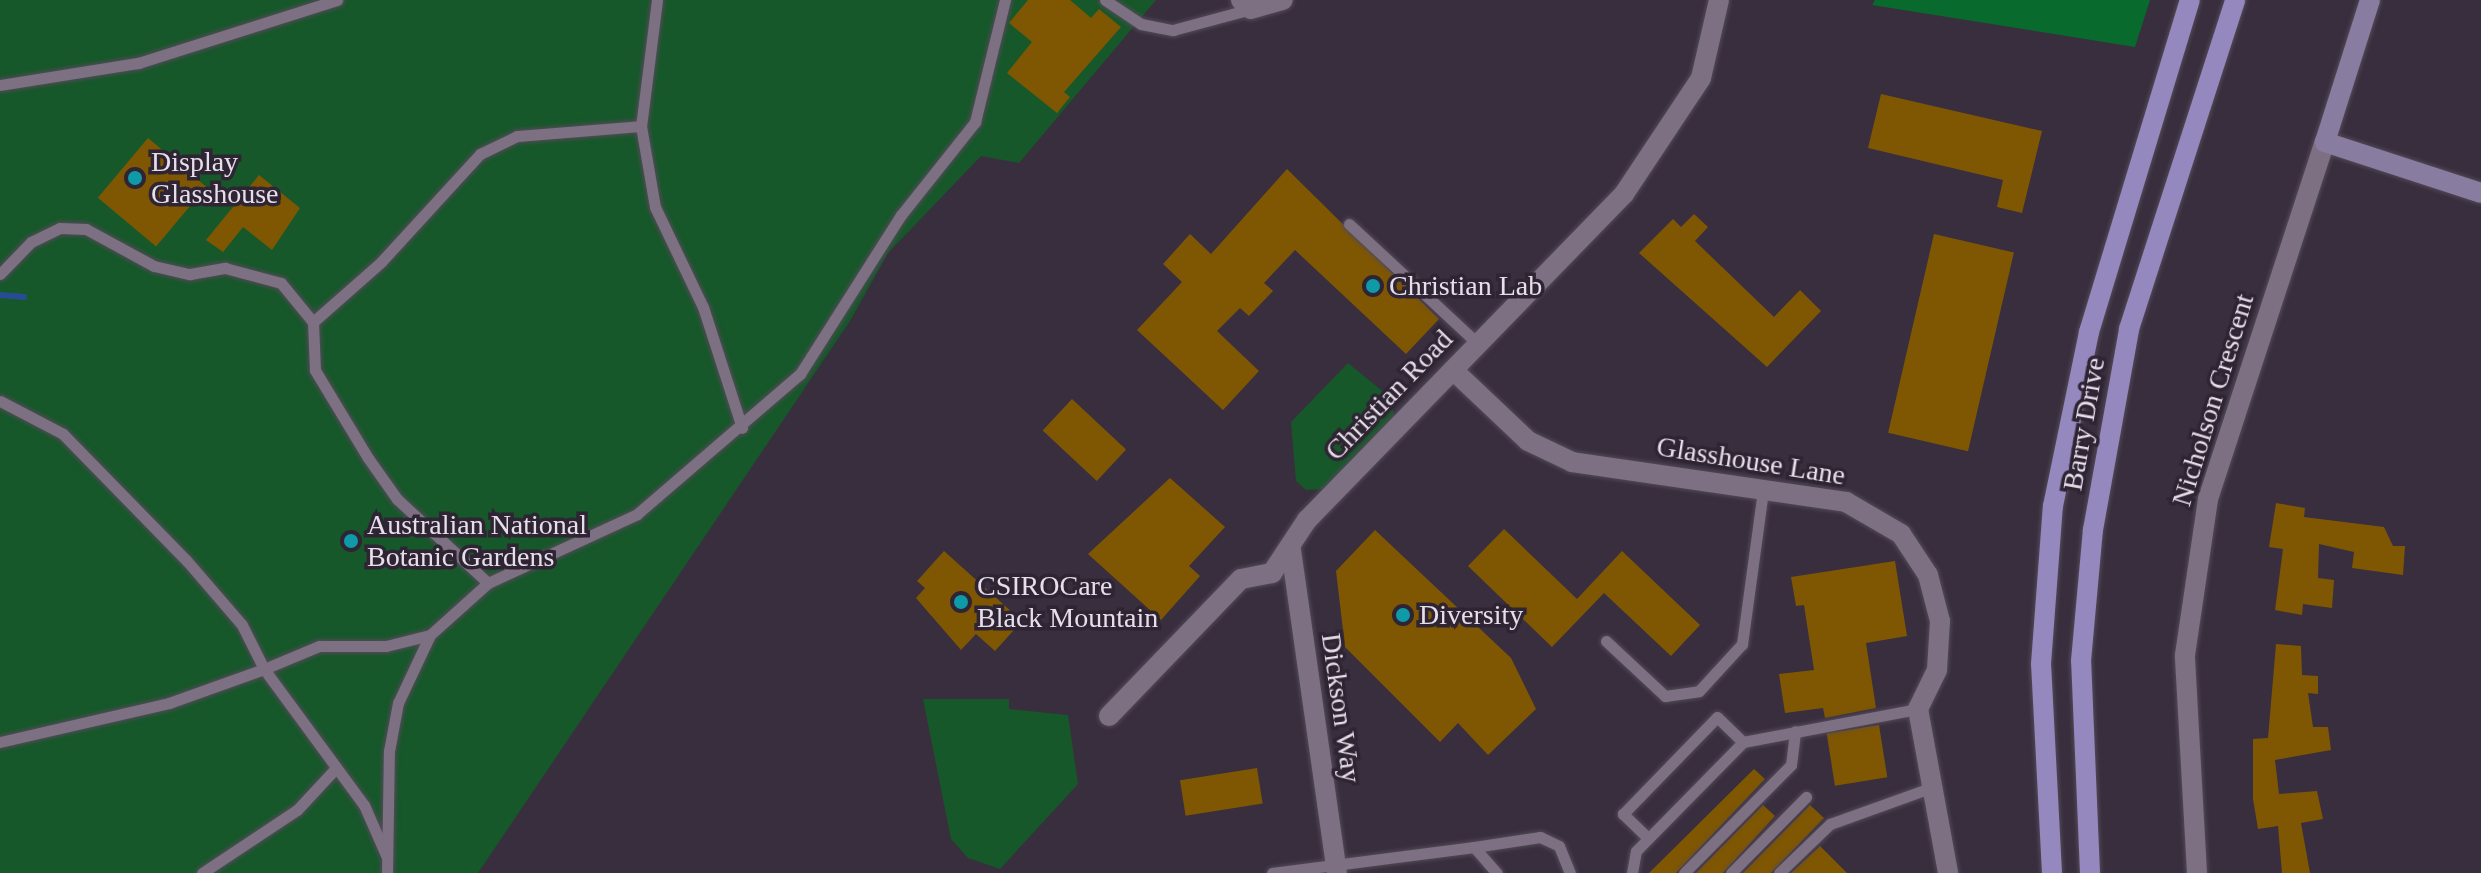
<!DOCTYPE html>
<html>
<head>
<meta charset="utf-8">
<style>
  body { margin:0 }
  #map { position:relative; width:2481px; height:873px; overflow:hidden; background:#382e3e; font-family:Georgia,serif }
  div>[style] { position:absolute }
  .green>* { inset:0; background:#16582a }
  .forest>* { inset:0; background:#086b2d }
  .stream>* { height:6px; margin:-3px; padding:0 3px; transform-origin:3px; border-radius:3px; background:#264d94 }
  .building>* { inset:0; background:#7f5703; transform-origin:0 0 }
  .roads { filter:drop-shadow(0 0 2px #534a57) drop-shadow(0 0 2px #534a57) }
  .lane>* { height:11px; margin:-5.5px; padding:0 5.5px; transform-origin:5.5px; border-radius:5.5px; background:#7d7083 }
  .street>* { height:20px; margin:-10px; padding:0 10px; transform-origin:10px; border-radius:10px; background:#7d7083 }
  .secondary>* { height:20px; margin:-10px; padding:0 10px; transform-origin:10px; border-radius:10px; background:#897ca1 }
  .primary>* { height:20px; margin:-10px; padding:0 10px; transform-origin:10px; border-radius:10px; background:#9588bf }
  .dots>* { width:22px; height:22px; translate:-50% -50%; box-sizing:border-box; border:4px solid #2e2433; border-radius:50% }
  span { translate:-50% -50%; white-space:nowrap; text-align:center; line-height:1.15; -webkit-text-stroke:7px #2e2433; paint-order:stroke }
  .poi-label { font-size:28px; color:#e6dfea }
  .left { translate:0 -50%; text-align:left }
  .street-label { font-size:28px; color:#e6dfea }
</style>
</head>
<body>
<div id="map">
  <div class="green">
    <i style="clip-path:polygon(0 0,1156px 0,1019px 163px,981px 156px,888px 253px,850px 321px,478px 873px,0 873px)"></i>
    <i style="clip-path:polygon(1348px 363px,1392px 399px,1394px 418px,1326px 489px,1306px 490px,1296px 481px,1291px 422px)"></i>
    <i style="clip-path:polygon(923px 699px,1009px 699px,1009px 709px,1068px 715px,1078px 784px,1000px 869px,968px 858px,951px 839px)"></i>
  </div>
  <div class="forest">
    <i style="clip-path:polygon(1875px 0,2150px 0,2135px 47px,1872px 5px)"></i>
  </div>
  <div class="stream">
    <i style="left:0;top:295px;width:24px;rotate:5deg"></i>
  </div>
  <div class="building">
    <i style="clip-path:polygon(1028px 0,1070px 0,1091px 18px,1099px 9px,1121px 27px,1064px 92px,1070px 97px,1057px 113px,1007px 73px,1032px 42px,1009px 23px)"></i>
    <i style="clip-path:polygon(1881px 94px,2042px 131px,2022px 213px,1997px 207px,2003px 180px,1868px 148px)"></i>
    <i style="left:148px;top:138px;width:76px;height:78px;rotate:40deg"></i>
    <i style="clip-path:polygon(1287px 169px,1439px 319px,1406px 354px,1295px 250px,1264px 283px,1273px 291px,1249px 316px,1240px 308px,1217px 331px,1259px 371px,1223px 410px,1137px 330px,1182px 282px,1163px 264px,1190px 234px,1211px 254px)"></i>
    <i style="clip-path:polygon(259px 175px,300px 208px,272px 250px,243px 227px,223px 252px,206px 240px)"></i>
    <i style="clip-path:polygon(1694px 214px,1708px 227px,1695px 241px,1774px 317px,1800px 290px,1821px 311px,1767px 367px,1639px 253px,1673px 219px,1681px 227px)"></i>
    <i style="left:1934px;top:234px;width:82px;height:204px;rotate:13deg"></i>
    <i style="left:1072px;top:399px;width:74px;height:43px;rotate:43deg"></i>
    <i style="clip-path:polygon(1170px 478px,1225px 527px,1189px 566px,1200px 576px,1161px 620px,1088px 554px)"></i>
    <i style="clip-path:polygon(2276px 503px,2305px 508px,2304px 517px,2384px 527px,2393px 546px,2405px 546px,2403px 575px,2352px 568px,2354px 552px,2319px 544px,2318px 578px,2334px 580px,2332px 608px,2303px 604px,2302px 615px,2275px 610px,2283px 549px,2269px 547px)"></i>
    <i style="clip-path:polygon(1504px 529px,1577px 599px,1622px 551px,1700px 625px,1671px 656px,1604px 593px,1552px 647px,1468px 566px)"></i>
    <i style="clip-path:polygon(1375px 530px,1511px 658px,1536px 709px,1488px 755px,1458px 723px,1440px 742px,1345px 647px,1336px 571px)"></i>
    <i style="clip-path:polygon(944px 551px,1022px 621px,995px 651px,976px 634px,961px 650px,916px 598px,925px 588px,917px 581px)"></i>
    <i style="clip-path:polygon(1895px 561px,1907px 636px,1866px 643px,1876px 708px,1825px 718px,1823px 708px,1785px 713px,1779px 674px,1814px 670px,1804px 605px,1796px 606px,1791px 577px)"></i>
    <i style="clip-path:polygon(2276px 644px,2301px 646px,2302px 675px,2318px 676px,2318px 694px,2308px 693px,2313px 727px,2328px 727px,2331px 750px,2275px 760px,2279px 794px,2317px 791px,2323px 819px,2301px 823px,2310px 873px,2282px 873px,2278px 826px,2258px 829px,2253px 799px,2253px 739px,2268px 738px)"></i>
    <i style="left:1879px;top:725px;width:53px;height:53px;rotate:81deg"></i>
    <i style="left:1257px;top:768px;width:36px;height:78px;rotate:81deg"></i>
    <i style="clip-path:polygon(1754px 769px,1765px 779px,1676px 873px,1649px 873px)"></i>
    <i style="clip-path:polygon(1763px 805px,1775px 816px,1723px 873px,1696px 873px)"></i>
    <i style="clip-path:polygon(1810px 805px,1824px 818px,1771px 873px,1743px 873px)"></i>
    <i style="clip-path:polygon(1820px 846px,1847px 873px,1791px 873px)"></i>
  </div>
  <div class="roads">
    <div class="lane">
      <i style="left:657px;top:0;width:127px;rotate:97.2deg"></i>
      <i style="left:641px;top:126px;width:82px;rotate:80.2deg"></i>
      <i style="left:655px;top:207px;width:111px;rotate:64.4deg"></i>
      <i style="left:703px;top:307px;width:127px;rotate:72.1deg"></i>
      <i style="left:1105px;top:0;width:43px;rotate:33.7deg"></i>
      <i style="left:1141px;top:24px;width:33px;rotate:11deg"></i>
      <i style="left:1173px;top:30px;width:81px;rotate:-15.1deg"></i>
      <i style="left:0;top:85px;width:140px;rotate:-9.1deg"></i>
      <i style="left:138px;top:63px;width:209px;rotate:-17.6deg"></i>
      <i style="left:1349px;top:224px;width:175px;rotate:42.9deg"></i>
      <i style="left:0;top:274px;width:45px;rotate:-45.9deg"></i>
      <i style="left:31px;top:242px;width:32px;rotate:-26deg"></i>
      <i style="left:60px;top:228px;width:26px;rotate:2deg"></i>
      <i style="left:86px;top:229px;width:77px;rotate:28.6deg"></i>
      <i style="left:154px;top:266px;width:37px;rotate:13deg"></i>
      <i style="left:190px;top:274px;width:36px;rotate:-10deg"></i>
      <i style="left:225px;top:268px;width:58px;rotate:15deg"></i>
      <i style="left:281px;top:283px;width:50px;rotate:50.6deg"></i>
      <i style="left:0;top:401px;width:71px;rotate:27.6deg"></i>
      <i style="left:63px;top:434px;width:177px;rotate:45.7deg"></i>
      <i style="left:187px;top:561px;width:84px;rotate:49.3deg"></i>
      <i style="left:242px;top:625px;width:49px;rotate:63.4deg"></i>
      <i style="left:264px;top:669px;width:60px;rotate:-22.7deg"></i>
      <i style="left:319px;top:646px;width:67px"></i>
      <i style="left:386px;top:646px;width:45px;rotate:-14deg"></i>
      <i style="left:488px;top:583px;width:124px;rotate:-137.3deg"></i>
      <i style="left:397px;top:499px;width:50px;rotate:-125.3deg"></i>
      <i style="left:368px;top:458px;width:103px;rotate:-121.1deg"></i>
      <i style="left:315px;top:370px;width:48px;rotate:-92.4deg"></i>
      <i style="left:313px;top:322px;width:91px;rotate:-41.4deg"></i>
      <i style="left:381px;top:262px;width:147px;rotate:-47.5deg"></i>
      <i style="left:480px;top:154px;width:41px;rotate:-25.9deg"></i>
      <i style="left:517px;top:136px;width:124px;rotate:-4.6deg"></i>
      <i style="left:1606px;top:641px;width:81px;rotate:43deg"></i>
      <i style="left:1665px;top:696px;width:34px;rotate:-8deg"></i>
      <i style="left:1699px;top:691px;width:64px;rotate:-47.5deg"></i>
      <i style="left:1742px;top:644px;width:155px;rotate:-82.2deg"></i>
      <i style="left:0;top:742px;width:173px;rotate:-13deg"></i>
      <i style="left:169px;top:703px;width:101px;rotate:-19.7deg"></i>
      <i style="left:264px;top:669px;width:169px;rotate:53.7deg"></i>
      <i style="left:364px;top:805px;width:55px;rotate:66.3deg"></i>
      <i style="left:1648px;top:838px;width:35px;rotate:-136deg"></i>
      <i style="left:1623px;top:814px;width:135px;rotate:-45.9deg"></i>
      <i style="left:1717px;top:717px;width:36px;rotate:44deg"></i>
      <i style="left:1474px;top:847px;width:67px;rotate:-8.6deg"></i>
      <i style="left:1540px;top:837px;width:21px;rotate:25deg"></i>
      <i style="left:1559px;top:846px;width:29px;rotate:68deg"></i>
      <i style="left:202px;top:873px;width:114px;rotate:-33.6deg"></i>
      <i style="left:297px;top:810px;width:56px;rotate:-47.2deg"></i>
      <i style="left:387px;top:873px;width:122px;rotate:-89.1deg"></i>
      <i style="left:389px;top:751px;width:49px;rotate:-79.4deg"></i>
      <i style="left:398px;top:703px;width:75px;rotate:-64.8deg"></i>
      <i style="left:430px;top:635px;width:78px;rotate:-41.9deg"></i>
      <i style="left:488px;top:583px;width:164px;rotate:-24.8deg"></i>
      <i style="left:637px;top:514px;width:215px;rotate:-40.7deg"></i>
      <i style="left:800px;top:374px;width:188px;rotate:-57.6deg"></i>
      <i style="left:901px;top:215px;width:119px;rotate:-51.5deg"></i>
      <i style="left:975px;top:122px;width:126px;rotate:-76.2deg"></i>
      <i style="left:1272px;top:873px;width:204px;rotate:-7.3deg"></i>
      <i style="left:1474px;top:847px;width:35px;rotate:49deg"></i>
      <i style="left:1632px;top:873px;width:22px;rotate:-80deg"></i>
      <i style="left:1636px;top:851px;width:153px;rotate:-45.5deg"></i>
      <i style="left:1743px;top:742px;width:178px;rotate:-10.7deg"></i>
      <i style="left:1684px;top:873px;width:152px;rotate:-45.3deg"></i>
      <i style="left:1791px;top:765px;width:34px;rotate:-83deg"></i>
      <i style="left:1731px;top:873px;width:107px;rotate:-45.4deg"></i>
      <i style="left:1779px;top:873px;width:71px;rotate:-43.9deg"></i>
      <i style="left:1830px;top:824px;width:109px;rotate:-19.8deg"></i>
    </div>
    <div class="street">
      <i style="left:1241px;top:0;width:13px;rotate:42deg"></i>
      <i style="left:1251px;top:9px;width:33px;rotate:-16deg"></i>
      <i style="left:1453px;top:370px;width:103px;rotate:43.4deg"></i>
      <i style="left:1528px;top:441px;width:49px;rotate:25.5deg"></i>
      <i style="left:1572px;top:462px;width:277px;rotate:8.3deg"></i>
      <i style="left:1846px;top:502px;width:64px;rotate:30.2deg"></i>
      <i style="left:1901px;top:534px;width:49px;rotate:56.6deg"></i>
      <i style="left:1928px;top:575px;width:48px;rotate:75.4deg"></i>
      <i style="left:1940px;top:621px;width:49px;rotate:93.5deg"></i>
      <i style="left:1937px;top:670px;width:43px;rotate:116deg"></i>
      <i style="left:1918px;top:709px;width:167px;rotate:79.6deg"></i>
      <i style="left:1291px;top:550px;width:326px;rotate:81.9deg"></i>
      <i style="left:1109px;top:716px;width:190px;rotate:-46.1deg"></i>
      <i style="left:1241px;top:579px;width:32px;rotate:-11deg"></i>
      <i style="left:1272px;top:573px;width:64px;rotate:-56.6deg"></i>
      <i style="left:1307px;top:520px;width:455px;rotate:-45.8deg"></i>
      <i style="left:1624px;top:194px;width:139px;rotate:-56.4deg"></i>
      <i style="left:1701px;top:78px;width:80px;rotate:-77deg"></i>
      <i style="left:2197px;top:873px;width:218px;rotate:-93.2deg"></i>
      <i style="left:2185px;top:655px;width:158px;rotate:-81.6deg"></i>
      <i style="left:2208px;top:499px;width:376px;rotate:-71.9deg"></i>
    </div>
    <div class="secondary">
      <i style="left:2370px;top:0;width:149px;rotate:107.6deg"></i>
      <i style="left:2325px;top:142px;width:164px;rotate:18.1deg"></i>
    </div>
    <div class="primary">
      <i style="left:2052px;top:873px;width:209px;rotate:-93deg"></i>
      <i style="left:2041px;top:664px;width:158px;rotate:-85.7deg"></i>
      <i style="left:2053px;top:506px;width:178px;rotate:-78.3deg"></i>
      <i style="left:2089px;top:332px;width:347px;rotate:-73.1deg"></i>
      <i style="left:2090px;top:873px;width:212px;rotate:-92.4deg"></i>
      <i style="left:2081px;top:661px;width:132px;rotate:-84.8deg"></i>
      <i style="left:2093px;top:530px;width:204px;rotate:-79.8deg"></i>
      <i style="left:2129px;top:329px;width:346px;rotate:-72.1deg"></i>
    </div>
  </div>
  <div class="dots">
    <i style="left:135px;top:178px;background:#0f9aa8"></i>
    <i style="left:1373px;top:286px;background:#0f9aa8"></i>
    <i style="left:351px;top:541px;background:#0f9aa8"></i>
    <i style="left:961px;top:602px;background:#0f9aa8"></i>
    <i style="left:1403px;top:615px;background:#0f9aa8"></i>
  </div>
  <div class="poi-label">
    <span class="left" style="left:151px;top:178px">Display<br>Glasshouse</span>
    <span class="left" style="left:1389px;top:286px">Christian Lab</span>
    <span class="left" style="left:367px;top:541px">Australian National<br>Botanic Gardens</span>
    <span class="left" style="left:977px;top:602px">CSIROCare<br>Black Mountain</span>
    <span class="left" style="left:1419px;top:615px">Diversity</span>
  </div>
  <div class="street-label">
    <span style="left:1389px;top:395px;rotate:-46deg">Christian Road</span>
    <span style="left:2213px;top:400px;rotate:-73deg">Nicholson Crescent</span>
    <span style="left:2084px;top:424px;rotate:-80deg">Barry Drive</span>
    <span style="left:1751px;top:461px;rotate:9deg">Glasshouse Lane</span>
    <span style="left:1341px;top:708px;rotate:82deg">Dickson Way</span>
  </div>
</div>
</body>
</html>
